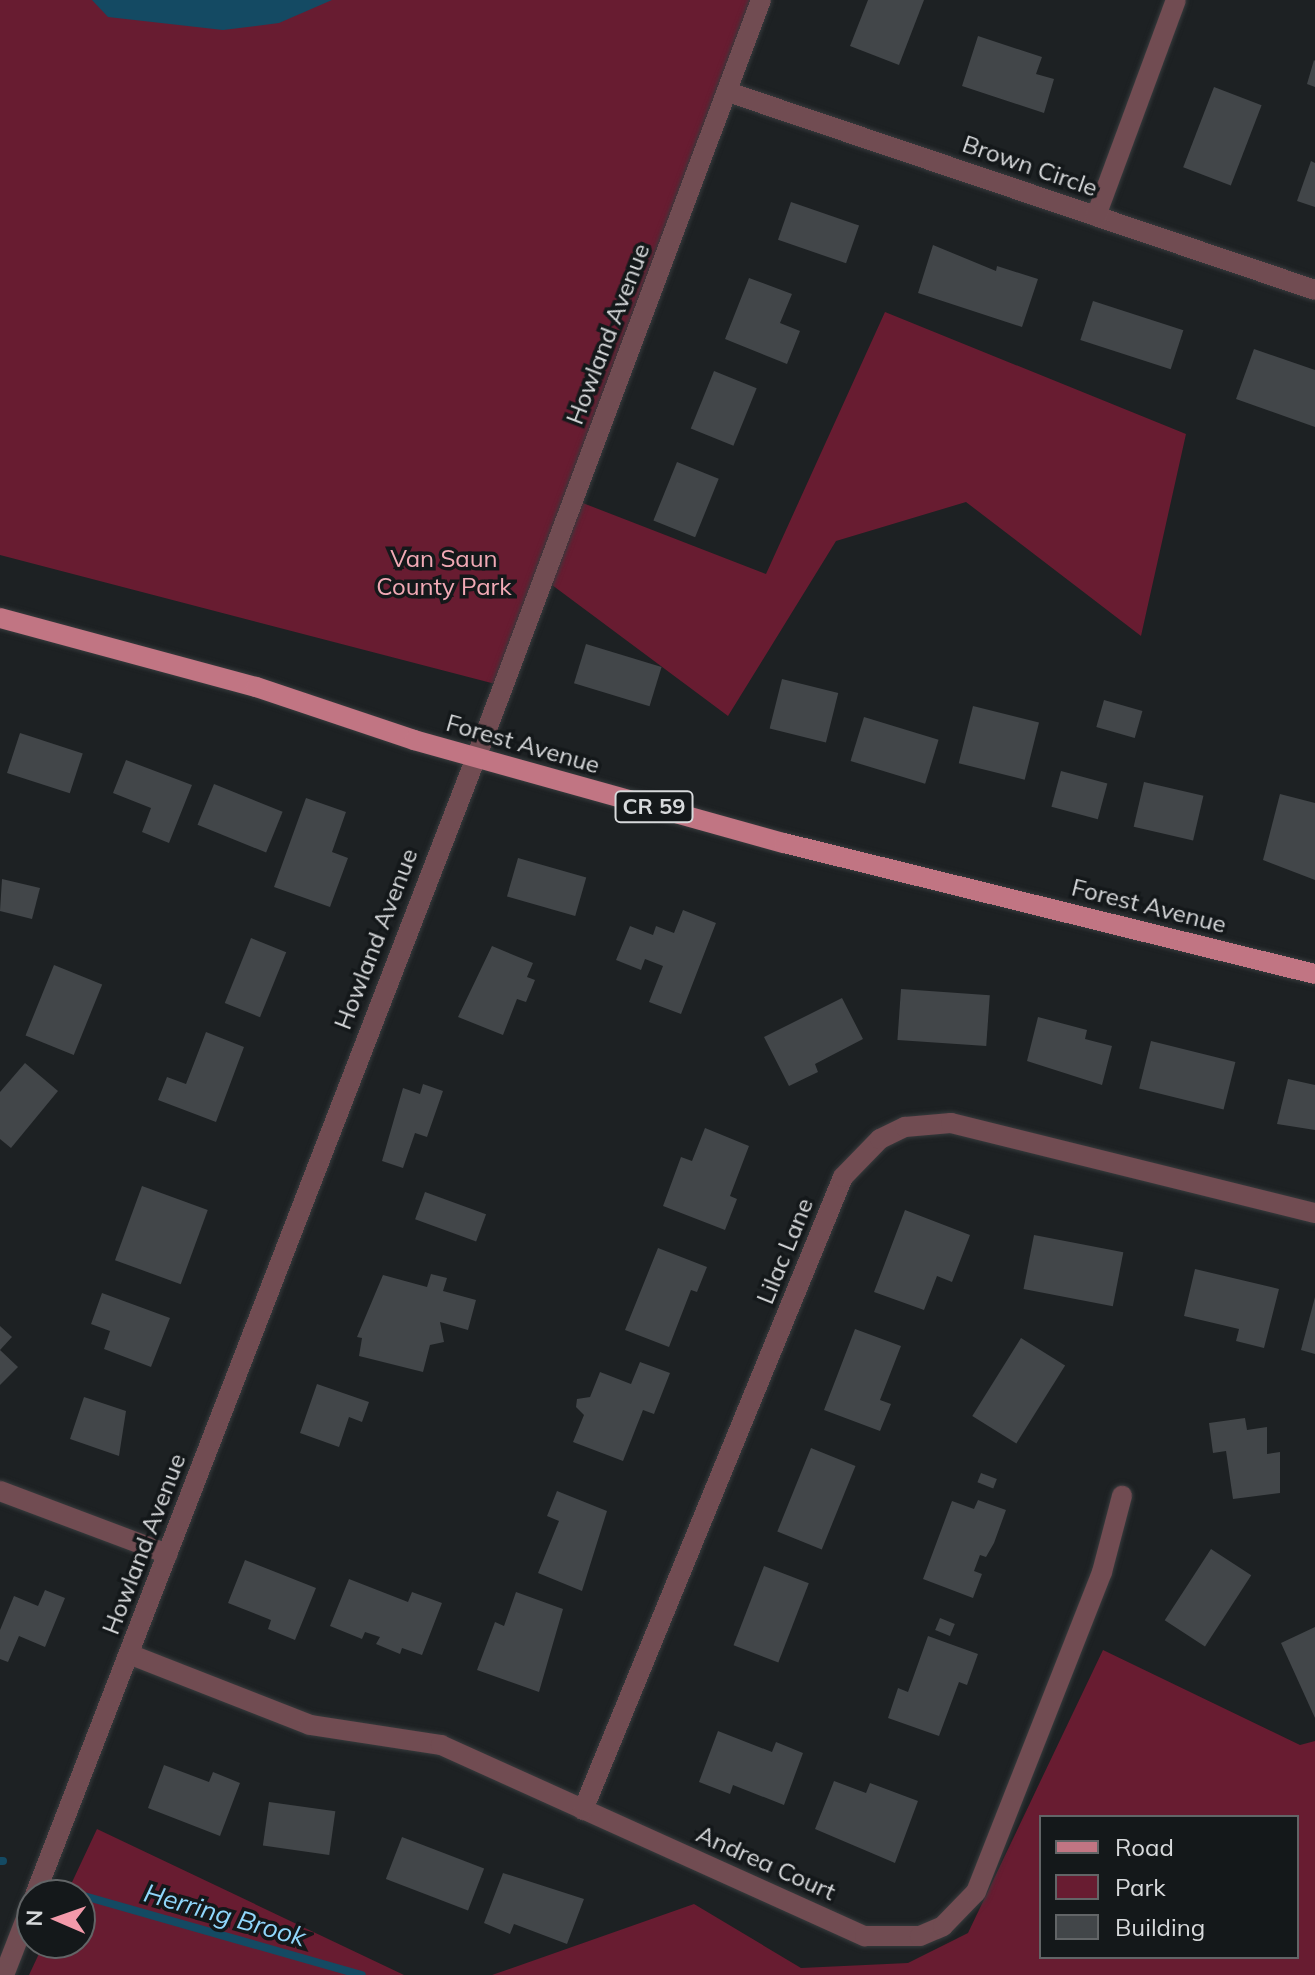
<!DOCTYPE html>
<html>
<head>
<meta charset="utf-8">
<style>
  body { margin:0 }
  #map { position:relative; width:1315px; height:1975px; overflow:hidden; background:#1d2123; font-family:Mulish,sans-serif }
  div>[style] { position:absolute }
  .green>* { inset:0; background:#681c31 }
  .water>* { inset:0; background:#144a63 }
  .stream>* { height:8px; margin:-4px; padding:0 4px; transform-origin:4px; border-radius:4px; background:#144a63 }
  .building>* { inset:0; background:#424649; transform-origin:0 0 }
  .roads { filter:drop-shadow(0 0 2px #373b3d) drop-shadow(0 0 2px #373b3d) }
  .minor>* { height:20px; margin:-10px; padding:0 10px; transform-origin:10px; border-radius:10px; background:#714c52 }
  .major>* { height:20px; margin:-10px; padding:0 10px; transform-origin:10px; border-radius:10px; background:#c17583 }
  span { translate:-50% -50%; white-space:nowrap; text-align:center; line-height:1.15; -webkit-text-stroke:7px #14181a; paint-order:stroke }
  .shield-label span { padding:2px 6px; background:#14181a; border:2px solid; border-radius:6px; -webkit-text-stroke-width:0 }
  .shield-label { font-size:22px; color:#d7d9db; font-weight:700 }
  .street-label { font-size:24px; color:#d7d9db }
  .park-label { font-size:24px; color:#f1a9b5 }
  .water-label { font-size:26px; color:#90d6fb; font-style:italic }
  .legend { position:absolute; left:1039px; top:1815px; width:260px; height:144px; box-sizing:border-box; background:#14181a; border:2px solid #626567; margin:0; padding:10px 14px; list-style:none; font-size:24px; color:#d7d9db }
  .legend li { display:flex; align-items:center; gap:16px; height:40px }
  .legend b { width:40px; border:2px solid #626567 }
  .north { position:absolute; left:16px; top:1879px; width:80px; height:80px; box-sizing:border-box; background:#14181a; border:2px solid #626567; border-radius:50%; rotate:272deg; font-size:22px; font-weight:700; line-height:32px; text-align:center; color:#d7d9db }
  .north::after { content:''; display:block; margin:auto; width:28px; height:36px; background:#f39aaa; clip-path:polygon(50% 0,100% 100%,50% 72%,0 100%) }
</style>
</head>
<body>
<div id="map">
  <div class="green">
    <i style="clip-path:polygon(0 0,770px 0,575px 500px,766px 574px,885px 312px,1186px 434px,1141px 636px,966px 502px,836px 541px,728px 716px,544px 579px,503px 686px,0 555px)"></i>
    <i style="clip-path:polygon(evenodd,1103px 1650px,1300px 1745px,1315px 1741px,1315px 1975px,492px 1975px,694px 1904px,801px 1968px,908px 1963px,968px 1933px,1103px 1650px,1297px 1817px,1297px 1957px,1041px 1957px,1041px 1817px,1297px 1817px)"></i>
    <i style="clip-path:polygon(97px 1829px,404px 1975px,29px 1975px,44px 1943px,80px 1943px,80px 1895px,66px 1895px)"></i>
  </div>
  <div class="water">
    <i style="clip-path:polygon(92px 0,332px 0,279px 23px,223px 30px,108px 17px)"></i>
  </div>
  <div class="stream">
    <i style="left:0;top:1861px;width:3px"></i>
    <i style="left:77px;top:1894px;width:296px;rotate:15.9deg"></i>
  </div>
  <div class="building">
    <i style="clip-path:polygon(868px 0,924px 0,899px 65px,850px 46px)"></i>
    <i style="clip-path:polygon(978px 36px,1042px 57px,1036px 74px,1054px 79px,1044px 113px,962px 86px)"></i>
    <i style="clip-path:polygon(1314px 60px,1315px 61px,1315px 87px,1307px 84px)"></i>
    <i style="left:1214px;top:87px;width:51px;height:86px;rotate:21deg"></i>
    <i style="clip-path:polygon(1311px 161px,1315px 163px,1315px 207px,1297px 201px)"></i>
    <i style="left:791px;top:202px;width:72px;height:40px;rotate:19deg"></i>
    <i style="clip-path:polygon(933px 245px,996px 271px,997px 266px,1038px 279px,1022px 327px,918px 293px)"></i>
    <i style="clip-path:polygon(749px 278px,792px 294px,780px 323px,800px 331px,787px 364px,725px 339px)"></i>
    <i style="left:1093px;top:301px;width:95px;height:41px;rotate:18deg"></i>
    <i style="clip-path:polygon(1254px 349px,1315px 370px,1315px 427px,1236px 399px)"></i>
    <i style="left:714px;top:371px;width:46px;height:62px;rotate:22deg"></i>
    <i style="left:677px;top:462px;width:45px;height:63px;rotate:22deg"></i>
    <i style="left:586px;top:644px;width:79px;height:41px;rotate:17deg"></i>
    <i style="left:782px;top:679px;width:58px;height:51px;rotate:14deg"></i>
    <i style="left:1104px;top:700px;width:40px;height:28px;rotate:16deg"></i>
    <i style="left:973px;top:706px;width:68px;height:59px;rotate:14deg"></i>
    <i style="left:864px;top:717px;width:78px;height:46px;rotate:17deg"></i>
    <i style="left:20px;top:733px;width:66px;height:42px;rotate:18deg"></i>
    <i style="clip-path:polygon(126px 760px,192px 785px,169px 843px,142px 832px,151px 808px,113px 793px)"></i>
    <i style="left:1061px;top:771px;width:48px;height:37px;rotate:15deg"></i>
    <i style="left:1144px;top:782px;width:61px;height:46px;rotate:13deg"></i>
    <i style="left:214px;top:784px;width:74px;height:44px;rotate:22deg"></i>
    <i style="clip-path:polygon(1280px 794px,1315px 803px,1315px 880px,1263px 860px)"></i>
    <i style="clip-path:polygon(306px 798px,346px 812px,332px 852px,348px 858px,330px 907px,274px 887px)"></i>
    <i style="left:518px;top:858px;width:71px;height:40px;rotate:16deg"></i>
    <i style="clip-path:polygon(2px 879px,40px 888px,32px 919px,0 911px)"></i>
    <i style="clip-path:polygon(683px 910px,716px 923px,681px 1014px,649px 1002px,663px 966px,645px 959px,641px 970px,616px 960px,630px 926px,653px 935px,656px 926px,674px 933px)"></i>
    <i style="left:251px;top:938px;width:38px;height:70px;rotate:22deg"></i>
    <i style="clip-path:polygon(492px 946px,533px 963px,527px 977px,535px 980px,526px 1002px,517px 999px,503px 1035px,458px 1017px)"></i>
    <i style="left:54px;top:965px;width:52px;height:76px;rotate:22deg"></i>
    <i style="left:901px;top:989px;width:89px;height:51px;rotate:4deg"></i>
    <i style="clip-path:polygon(842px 998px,863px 1039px,815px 1064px,818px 1072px,789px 1086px,764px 1037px)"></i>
    <i style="clip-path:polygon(1038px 1017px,1087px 1030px,1085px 1039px,1112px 1046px,1102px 1085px,1027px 1061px)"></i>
    <i style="clip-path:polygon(206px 1032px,244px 1047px,216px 1122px,158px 1100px,167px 1077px,186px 1084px)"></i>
    <i style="left:1151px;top:1041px;width:87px;height:49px;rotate:14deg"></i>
    <i style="clip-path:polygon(25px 1063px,58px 1091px,11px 1148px,0 1139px,0 1092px)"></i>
    <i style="clip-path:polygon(1288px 1079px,1315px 1085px,1315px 1130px,1277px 1124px)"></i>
    <i style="clip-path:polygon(423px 1084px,443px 1091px,427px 1137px,415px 1133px,403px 1168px,382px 1161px,403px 1088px,420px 1094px)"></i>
    <i style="clip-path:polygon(705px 1128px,749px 1146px,730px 1196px,737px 1199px,725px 1230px,663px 1206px,681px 1157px,692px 1161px)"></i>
    <i style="left:142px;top:1186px;width:70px;height:79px;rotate:20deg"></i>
    <i style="left:425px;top:1192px;width:65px;height:29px;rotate:20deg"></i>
    <i style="clip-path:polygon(905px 1210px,970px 1235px,952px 1282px,937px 1276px,924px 1310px,874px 1292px)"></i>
    <i style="left:1034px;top:1235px;width:91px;height:55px;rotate:11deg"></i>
    <i style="clip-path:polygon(658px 1248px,707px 1267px,697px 1292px,691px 1290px,669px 1347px,625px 1330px)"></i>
    <i style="clip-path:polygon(1195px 1269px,1279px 1289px,1264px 1348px,1236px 1341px,1239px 1329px,1184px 1316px)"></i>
    <i style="clip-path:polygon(431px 1274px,447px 1278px,443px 1291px,476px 1300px,468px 1330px,440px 1322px,444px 1342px,430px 1345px,423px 1372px,359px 1356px,362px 1338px,357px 1337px,383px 1275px,427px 1287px)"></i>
    <i style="clip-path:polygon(102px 1293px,170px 1318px,151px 1367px,104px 1349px,110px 1331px,91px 1324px)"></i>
    <i style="clip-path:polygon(1315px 1297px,1315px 1354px,1301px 1350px)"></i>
    <i style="clip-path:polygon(0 1326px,12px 1337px,0 1350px)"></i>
    <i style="clip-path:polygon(855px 1329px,901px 1346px,880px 1400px,891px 1404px,880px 1431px,824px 1410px)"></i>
    <i style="left:1021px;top:1338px;width:52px;height:92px;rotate:32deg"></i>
    <i style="clip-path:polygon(0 1350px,18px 1367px,0 1385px)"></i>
    <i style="clip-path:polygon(640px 1362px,670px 1373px,654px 1414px,643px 1410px,623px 1461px,573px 1442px,584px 1415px,576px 1407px,577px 1399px,590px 1397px,600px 1372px,631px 1384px)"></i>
    <i style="clip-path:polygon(317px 1384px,369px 1402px,362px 1422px,349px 1417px,339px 1447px,300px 1433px)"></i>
    <i style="clip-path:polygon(84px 1397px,126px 1411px,119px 1456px,70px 1439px)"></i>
    <i style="clip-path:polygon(1245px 1418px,1247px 1430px,1267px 1427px,1267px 1454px,1280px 1452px,1280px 1493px,1233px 1499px,1226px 1451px,1213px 1453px,1209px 1423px)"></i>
    <i style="left:811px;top:1448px;width:48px;height:90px;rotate:22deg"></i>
    <i style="left:981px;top:1473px;width:17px;height:10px;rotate:21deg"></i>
    <i style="clip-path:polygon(557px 1491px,607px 1511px,582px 1591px,538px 1573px,559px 1521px,547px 1516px)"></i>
    <i style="clip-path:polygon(978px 1500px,1006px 1510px,994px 1543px,986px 1557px,980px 1555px,974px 1571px,982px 1574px,973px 1598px,923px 1579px,952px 1501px,974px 1509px)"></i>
    <i style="left:1211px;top:1549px;width:48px;height:85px;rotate:33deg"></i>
    <i style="clip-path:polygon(245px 1560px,316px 1588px,295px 1640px,268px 1629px,271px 1620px,228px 1603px)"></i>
    <i style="left:764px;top:1566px;width:48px;height:85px;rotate:21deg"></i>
    <i style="clip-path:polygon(349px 1579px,408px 1602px,412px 1592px,442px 1603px,422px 1655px,402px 1648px,400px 1654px,376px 1644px,380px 1637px,365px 1632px,362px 1639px,330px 1626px)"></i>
    <i style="clip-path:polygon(45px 1590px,65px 1598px,45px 1647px,19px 1636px,8px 1662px,0 1659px,0 1630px,14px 1596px,38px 1606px)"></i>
    <i style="clip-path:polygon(516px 1592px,563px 1609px,539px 1692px,477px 1670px,495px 1622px,504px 1626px)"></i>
    <i style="left:940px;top:1618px;width:16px;height:13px;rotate:22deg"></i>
    <i style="clip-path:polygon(1315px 1627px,1315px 1718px,1281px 1643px)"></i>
    <i style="clip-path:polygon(928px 1636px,978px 1654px,967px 1685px,959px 1682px,939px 1736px,888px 1718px,898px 1688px,908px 1692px)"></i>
    <i style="clip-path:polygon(718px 1731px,772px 1752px,776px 1742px,803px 1753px,784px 1805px,733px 1785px,730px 1794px,699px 1782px)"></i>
    <i style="clip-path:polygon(164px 1765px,209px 1782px,213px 1772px,240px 1783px,220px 1836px,148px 1808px)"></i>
    <i style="clip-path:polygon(834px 1781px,866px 1793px,870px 1783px,918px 1801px,895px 1863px,815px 1829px)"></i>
    <i style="left:269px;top:1802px;width:67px;height:44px;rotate:8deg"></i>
    <i style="left:402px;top:1837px;width:88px;height:45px;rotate:21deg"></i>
    <i style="clip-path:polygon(503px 1873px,584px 1899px,567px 1944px,514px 1924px,510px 1934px,484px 1923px)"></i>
  </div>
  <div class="roads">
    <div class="minor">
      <i style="left:728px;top:92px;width:619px;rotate:18.64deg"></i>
      <i style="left:1096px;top:216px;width:230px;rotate:-69.7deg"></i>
      <i style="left:0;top:1491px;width:179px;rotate:20.6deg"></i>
      <i style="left:129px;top:1654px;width:194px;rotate:21.4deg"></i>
      <i style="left:310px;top:1725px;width:133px;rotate:8.7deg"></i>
      <i style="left:441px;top:1745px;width:465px;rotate:24.3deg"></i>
      <i style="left:865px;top:1936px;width:55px"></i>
      <i style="left:920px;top:1936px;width:25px;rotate:-23deg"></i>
      <i style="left:943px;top:1926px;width:47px;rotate:-45.9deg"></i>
      <i style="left:976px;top:1892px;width:344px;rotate:-68.5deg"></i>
      <i style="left:1102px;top:1572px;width:79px;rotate:-75.3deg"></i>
      <i style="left:583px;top:1810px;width:684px;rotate:-67.67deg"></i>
      <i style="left:843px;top:1177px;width:53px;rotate:-45.8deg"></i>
      <i style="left:880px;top:1139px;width:28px;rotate:-26deg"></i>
      <i style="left:905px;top:1127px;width:46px;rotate:-5deg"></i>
      <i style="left:951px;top:1123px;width:375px;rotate:13.9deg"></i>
      <i style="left:35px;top:1895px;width:1264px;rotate:-68.81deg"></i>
      <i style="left:492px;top:716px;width:765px;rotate:-69.41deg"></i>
      <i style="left:4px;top:1975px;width:77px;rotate:-68.7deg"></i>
    </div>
    <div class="major">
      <i style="left:0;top:618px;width:265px;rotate:15.1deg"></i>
      <i style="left:256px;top:687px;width:167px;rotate:18.5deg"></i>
      <i style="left:414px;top:740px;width:384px;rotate:15.6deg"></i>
      <i style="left:784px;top:843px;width:547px;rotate:13.86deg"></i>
    </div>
  </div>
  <div class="shield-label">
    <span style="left:654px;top:807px">CR 59</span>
  </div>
  <div class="street-label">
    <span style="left:1030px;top:166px;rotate:19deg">Brown Circle</span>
    <span style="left:608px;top:334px;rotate:-69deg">Howland Avenue</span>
    <span style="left:523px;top:744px;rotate:16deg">Forest Avenue</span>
    <span style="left:1149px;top:906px;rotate:14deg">Forest Avenue</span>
    <span style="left:376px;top:939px;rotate:-69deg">Howland Avenue</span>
    <span style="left:785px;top:1251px;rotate:-68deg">Lilac Lane</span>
    <span style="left:144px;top:1544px;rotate:-69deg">Howland Avenue</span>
    <span style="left:766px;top:1863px;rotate:24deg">Andrea Court</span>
  </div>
  <div class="park-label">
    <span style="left:444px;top:573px">Van Saun<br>County Park</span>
  </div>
  <div class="water-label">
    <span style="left:225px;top:1915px;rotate:16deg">Herring Brook</span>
  </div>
  <ul class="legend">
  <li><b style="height:10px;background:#c17583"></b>Road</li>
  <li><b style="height:22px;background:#681c31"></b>Park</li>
  <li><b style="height:22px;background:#424649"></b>Building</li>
  </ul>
  <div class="north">N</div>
</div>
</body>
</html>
